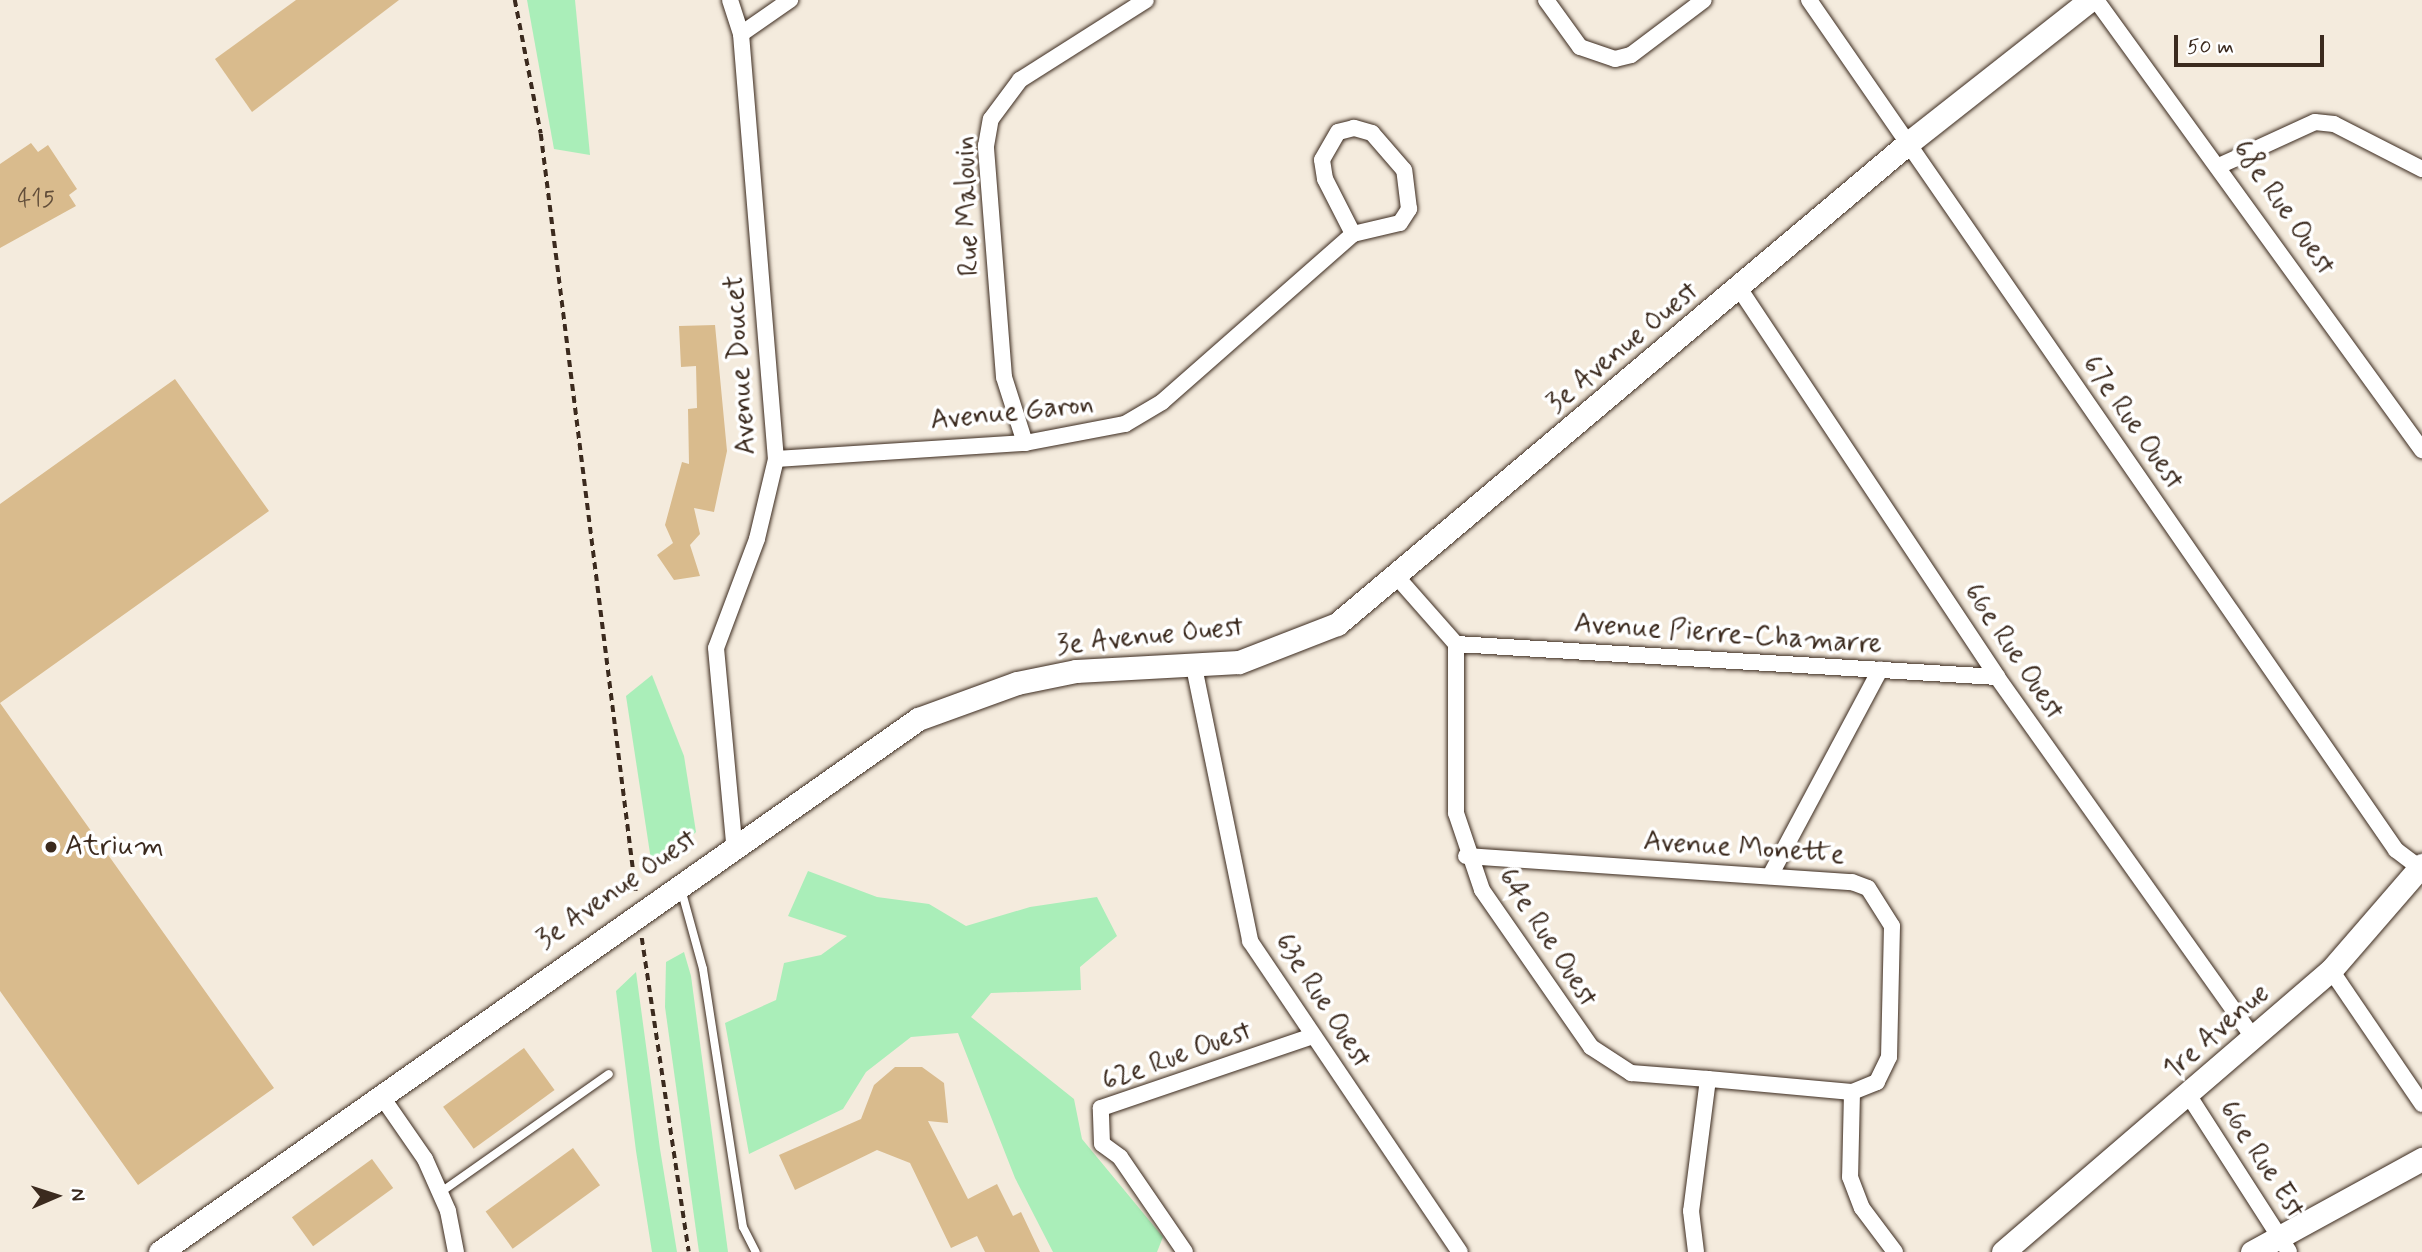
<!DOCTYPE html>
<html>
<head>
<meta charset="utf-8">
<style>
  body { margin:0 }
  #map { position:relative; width:2422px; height:1252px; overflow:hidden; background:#f4ebdd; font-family:Mynerve,sans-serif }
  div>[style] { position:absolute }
  .green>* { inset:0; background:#aaeeb9 }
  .building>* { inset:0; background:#d9bb8d; transform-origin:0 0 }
  .path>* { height:3.5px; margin-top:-1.75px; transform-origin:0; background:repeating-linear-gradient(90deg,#3b2a1e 0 7px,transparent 0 12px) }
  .roads { filter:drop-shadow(0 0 2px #3b2a1e) drop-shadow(0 0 2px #3b2a1e) }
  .lane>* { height:8px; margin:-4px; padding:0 4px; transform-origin:4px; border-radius:4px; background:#fff }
  .street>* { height:16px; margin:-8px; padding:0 8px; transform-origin:8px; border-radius:8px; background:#fff }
  .secondary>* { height:23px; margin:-11.5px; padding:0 11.5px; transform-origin:11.5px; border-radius:11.5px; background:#fff }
  .dots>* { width:19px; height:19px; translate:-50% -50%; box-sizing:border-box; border:4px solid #fff; border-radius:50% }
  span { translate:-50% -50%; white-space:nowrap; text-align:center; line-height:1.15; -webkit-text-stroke:7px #fff; paint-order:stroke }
  .number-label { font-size:24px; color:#624e3a }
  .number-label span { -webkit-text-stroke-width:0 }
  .street-label { font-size:28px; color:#3b2a1e }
  .poi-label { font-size:28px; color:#3b2a1e }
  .left { translate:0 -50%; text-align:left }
  .north { position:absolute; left:21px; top:1161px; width:70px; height:70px; -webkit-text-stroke:5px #fff; paint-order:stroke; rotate:87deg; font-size:19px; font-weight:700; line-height:28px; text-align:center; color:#3b2a1e }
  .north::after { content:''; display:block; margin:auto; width:24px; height:32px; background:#3b2a1e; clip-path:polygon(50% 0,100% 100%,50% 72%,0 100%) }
  .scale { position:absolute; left:2174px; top:35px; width:150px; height:32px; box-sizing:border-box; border:4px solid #3b2a1e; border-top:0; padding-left:9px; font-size:21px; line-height:24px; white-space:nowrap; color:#3b2a1e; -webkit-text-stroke:5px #fff; paint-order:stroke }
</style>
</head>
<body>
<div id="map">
  <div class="green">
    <i style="clip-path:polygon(527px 0,575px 0,590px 155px,554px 149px)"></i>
    <i style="clip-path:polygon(652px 675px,684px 756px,696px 832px,653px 873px,626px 696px)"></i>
    <i style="clip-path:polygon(808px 871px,877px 897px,929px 904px,966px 926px,1030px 907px,1097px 897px,1117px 936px,1080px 967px,1081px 990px,991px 993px,971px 1017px,1074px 1099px,1082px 1139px,1163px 1237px,1157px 1252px,1053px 1252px,1015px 1178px,958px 1033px,911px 1037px,866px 1072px,843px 1109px,749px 1154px,725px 1023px,776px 1000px,784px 963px,821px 955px,847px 936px,788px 916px)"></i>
    <i style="clip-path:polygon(684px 952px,691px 976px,728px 1252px,699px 1252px,665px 1007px,666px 962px)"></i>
    <i style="clip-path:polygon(636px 972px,660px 1149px,677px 1252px,652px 1252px,636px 1151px,616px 991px)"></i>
  </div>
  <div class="building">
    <i style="clip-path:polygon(296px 0,399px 0,252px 112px,215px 59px)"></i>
    <i style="clip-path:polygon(31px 143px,38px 152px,48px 145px,77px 189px,69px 195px,76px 206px,0 248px,0 164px)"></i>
    <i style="clip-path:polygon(715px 325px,727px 451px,714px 512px,694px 508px,700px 534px,690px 545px,700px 576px,674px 580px,657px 555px,673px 543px,665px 525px,682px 462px,689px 464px,688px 409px,697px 408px,696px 366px,681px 367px,679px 326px)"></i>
    <i style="clip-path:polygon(175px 379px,269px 511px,0 703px,274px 1088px,138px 1185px,0 991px,0 504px)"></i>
    <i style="left:524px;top:1048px;width:52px;height:100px;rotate:54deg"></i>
    <i style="clip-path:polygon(895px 1067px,922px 1067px,944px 1083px,948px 1123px,928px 1121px,968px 1199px,997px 1184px,1013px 1216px,1021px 1212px,1040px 1252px,985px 1252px,977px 1236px,951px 1248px,910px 1163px,877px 1150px,795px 1190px,779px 1155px,861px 1119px,874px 1085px)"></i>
    <i style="left:573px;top:1148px;width:46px;height:108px;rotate:54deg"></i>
    <i style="left:372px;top:1159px;width:36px;height:99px;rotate:54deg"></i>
  </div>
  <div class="path">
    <i style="left:515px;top:0;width:136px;rotate:79deg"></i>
    <i style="left:541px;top:134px;width:764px;rotate:82.86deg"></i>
    <i style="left:642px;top:938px;width:317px;rotate:81.5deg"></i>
  </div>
  <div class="roads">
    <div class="lane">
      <i style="left:681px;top:889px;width:83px;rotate:74.6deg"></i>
      <i style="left:703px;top:969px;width:261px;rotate:81.2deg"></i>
      <i style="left:743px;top:1227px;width:28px;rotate:63deg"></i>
      <i style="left:441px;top:1192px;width:205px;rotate:-35.1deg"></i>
    </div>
    <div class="street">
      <i style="left:730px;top:0;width:36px;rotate:72deg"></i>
      <i style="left:741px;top:34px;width:426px;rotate:85.3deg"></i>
      <i style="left:776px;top:459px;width:82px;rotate:103.4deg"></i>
      <i style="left:757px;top:539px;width:116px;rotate:110.6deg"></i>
      <i style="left:716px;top:648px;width:196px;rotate:84.7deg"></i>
      <i style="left:1546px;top:0;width:58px;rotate:54.1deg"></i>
      <i style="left:1580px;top:47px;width:37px;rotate:19deg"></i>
      <i style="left:1615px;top:59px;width:16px;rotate:-14deg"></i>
      <i style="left:1631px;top:55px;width:91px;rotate:-37deg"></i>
      <i style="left:1809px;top:0;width:1033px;rotate:55.37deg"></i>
      <i style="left:2396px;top:850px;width:30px;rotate:37deg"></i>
      <i style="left:2096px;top:0;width:556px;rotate:54.08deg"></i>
      <i style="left:741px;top:34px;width:60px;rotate:-34.8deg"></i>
      <i style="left:2221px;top:165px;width:103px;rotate:-24.6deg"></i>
      <i style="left:2315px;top:122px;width:19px;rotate:6deg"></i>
      <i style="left:2334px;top:124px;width:99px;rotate:27.1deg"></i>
      <i style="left:1739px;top:288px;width:467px;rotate:56.4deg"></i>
      <i style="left:1997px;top:677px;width:443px;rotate:54.6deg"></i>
      <i style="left:1025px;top:443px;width:69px;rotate:-107.7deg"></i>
      <i style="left:1004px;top:377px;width:232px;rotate:-94.5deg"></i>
      <i style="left:986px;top:146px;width:27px;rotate:-80deg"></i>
      <i style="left:991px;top:119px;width:49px;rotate:-53.4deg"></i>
      <i style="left:1020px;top:80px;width:149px;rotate:-32.4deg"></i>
      <i style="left:776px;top:459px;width:250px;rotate:-3.7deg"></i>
      <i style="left:1025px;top:443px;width:102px;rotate:-10.8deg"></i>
      <i style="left:1125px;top:424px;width:43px;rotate:-30.7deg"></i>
      <i style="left:1162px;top:402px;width:254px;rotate:-41.3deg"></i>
      <i style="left:1353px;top:234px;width:48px;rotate:-13.2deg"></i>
      <i style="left:1400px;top:223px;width:17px;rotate:-57deg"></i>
      <i style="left:1409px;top:209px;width:39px;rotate:-97deg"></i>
      <i style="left:1404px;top:170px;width:49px;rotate:-130.9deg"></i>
      <i style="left:1372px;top:133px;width:19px;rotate:-164deg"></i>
      <i style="left:1354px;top:128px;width:16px;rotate:166deg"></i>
      <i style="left:1338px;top:132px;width:32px;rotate:120deg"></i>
      <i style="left:1322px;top:160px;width:19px;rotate:81deg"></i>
      <i style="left:1325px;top:179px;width:62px;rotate:63deg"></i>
      <i style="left:1397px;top:577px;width:89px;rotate:48.6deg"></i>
      <i style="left:1456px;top:644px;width:169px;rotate:90deg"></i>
      <i style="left:1456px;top:813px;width:81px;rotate:71.3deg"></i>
      <i style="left:1482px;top:890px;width:191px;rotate:55.2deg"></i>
      <i style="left:1591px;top:1047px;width:48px;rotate:33deg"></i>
      <i style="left:1631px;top:1073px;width:77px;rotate:4.5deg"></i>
      <i style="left:1708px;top:1079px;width:133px;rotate:97.3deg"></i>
      <i style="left:1691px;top:1211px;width:41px;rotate:83deg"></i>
      <i style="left:1456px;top:644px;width:542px;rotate:3.49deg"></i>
      <i style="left:1194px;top:667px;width:280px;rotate:78.4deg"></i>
      <i style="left:1250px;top:941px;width:375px;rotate:56deg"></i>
      <i style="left:1466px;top:856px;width:387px;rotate:3.9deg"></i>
      <i style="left:1852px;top:882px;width:17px;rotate:21deg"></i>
      <i style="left:1868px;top:888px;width:45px;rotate:57.7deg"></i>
      <i style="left:1892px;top:926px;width:131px;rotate:91.3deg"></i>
      <i style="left:1889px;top:1057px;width:28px;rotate:116deg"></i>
      <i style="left:1877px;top:1082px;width:27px;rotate:158deg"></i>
      <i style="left:1852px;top:1092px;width:145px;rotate:-174.8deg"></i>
      <i style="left:1770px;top:876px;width:234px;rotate:-61.9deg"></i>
      <i style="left:2331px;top:970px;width:162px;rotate:55.8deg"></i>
      <i style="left:1852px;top:1092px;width:85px;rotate:91.3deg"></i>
      <i style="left:1850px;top:1177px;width:33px;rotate:69deg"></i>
      <i style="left:1862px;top:1208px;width:55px;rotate:53.1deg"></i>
      <i style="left:380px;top:1094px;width:79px;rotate:55.3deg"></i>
      <i style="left:425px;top:1159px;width:57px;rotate:66.1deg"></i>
      <i style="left:448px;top:1211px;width:42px;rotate:79deg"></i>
      <i style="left:2189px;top:1096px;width:185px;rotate:57.3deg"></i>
      <i style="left:1185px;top:1252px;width:115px;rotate:-124.4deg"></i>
      <i style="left:1120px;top:1157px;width:22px;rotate:-144deg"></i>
      <i style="left:1102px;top:1144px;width:36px;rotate:-92deg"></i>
      <i style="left:1101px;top:1108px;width:223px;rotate:-18.8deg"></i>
    </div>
    <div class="secondary">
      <i style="left:160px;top:1252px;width:927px;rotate:-35.11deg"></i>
      <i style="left:918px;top:719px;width:105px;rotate:-20deg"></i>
      <i style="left:1017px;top:683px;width:60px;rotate:-11.5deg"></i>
      <i style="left:1076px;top:671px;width:163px;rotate:-3.2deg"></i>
      <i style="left:1239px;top:662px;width:105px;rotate:-21.2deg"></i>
      <i style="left:1337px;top:624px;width:745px;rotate:-40.1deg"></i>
      <i style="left:1907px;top:144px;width:233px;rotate:-38.2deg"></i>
      <i style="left:2003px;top:1252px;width:433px;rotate:-40.7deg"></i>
      <i style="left:2331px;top:970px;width:139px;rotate:-49.1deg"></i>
      <i style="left:2252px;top:1252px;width:194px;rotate:-28.7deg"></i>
    </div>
  </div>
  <div class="dots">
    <i style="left:51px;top:847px;background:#3b2a1e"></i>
  </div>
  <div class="number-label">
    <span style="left:36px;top:200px">415</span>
  </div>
  <div class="street-label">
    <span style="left:968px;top:206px;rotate:-92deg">Rue Malouin</span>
    <span style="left:2283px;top:208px;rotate:55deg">68e Rue Ouest</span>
    <span style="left:1623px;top:348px;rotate:-40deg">3e Avenue Ouest</span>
    <span style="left:741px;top:365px;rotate:-94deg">Avenue Doucet</span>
    <span style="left:1012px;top:413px;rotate:-6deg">Avenue Garon</span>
    <span style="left:2132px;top:423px;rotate:55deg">67e Rue Ouest</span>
    <span style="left:1728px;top:635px;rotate:4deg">Avenue Pierre-Chamarre</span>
    <span style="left:1150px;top:637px;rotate:-6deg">3e Avenue Ouest</span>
    <span style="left:2013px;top:652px;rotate:56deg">66e Rue Ouest</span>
    <span style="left:1744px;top:849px;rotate:4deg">Avenue Monette</span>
    <span style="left:617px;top:890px;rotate:-35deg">3e Avenue Ouest</span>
    <span style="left:1547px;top:938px;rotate:57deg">64e Rue Ouest</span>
    <span style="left:1322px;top:1001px;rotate:57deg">63e Rue Ouest</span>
    <span style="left:2217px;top:1032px;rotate:-41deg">1re Avenue</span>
    <span style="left:1177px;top:1057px;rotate:-20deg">62e Rue Ouest</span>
    <span style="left:2261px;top:1160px;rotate:57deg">66e Rue Est</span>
  </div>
  <div class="poi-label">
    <span class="left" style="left:65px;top:847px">Atrium</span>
  </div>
  <div class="north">N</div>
  <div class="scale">50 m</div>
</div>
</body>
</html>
